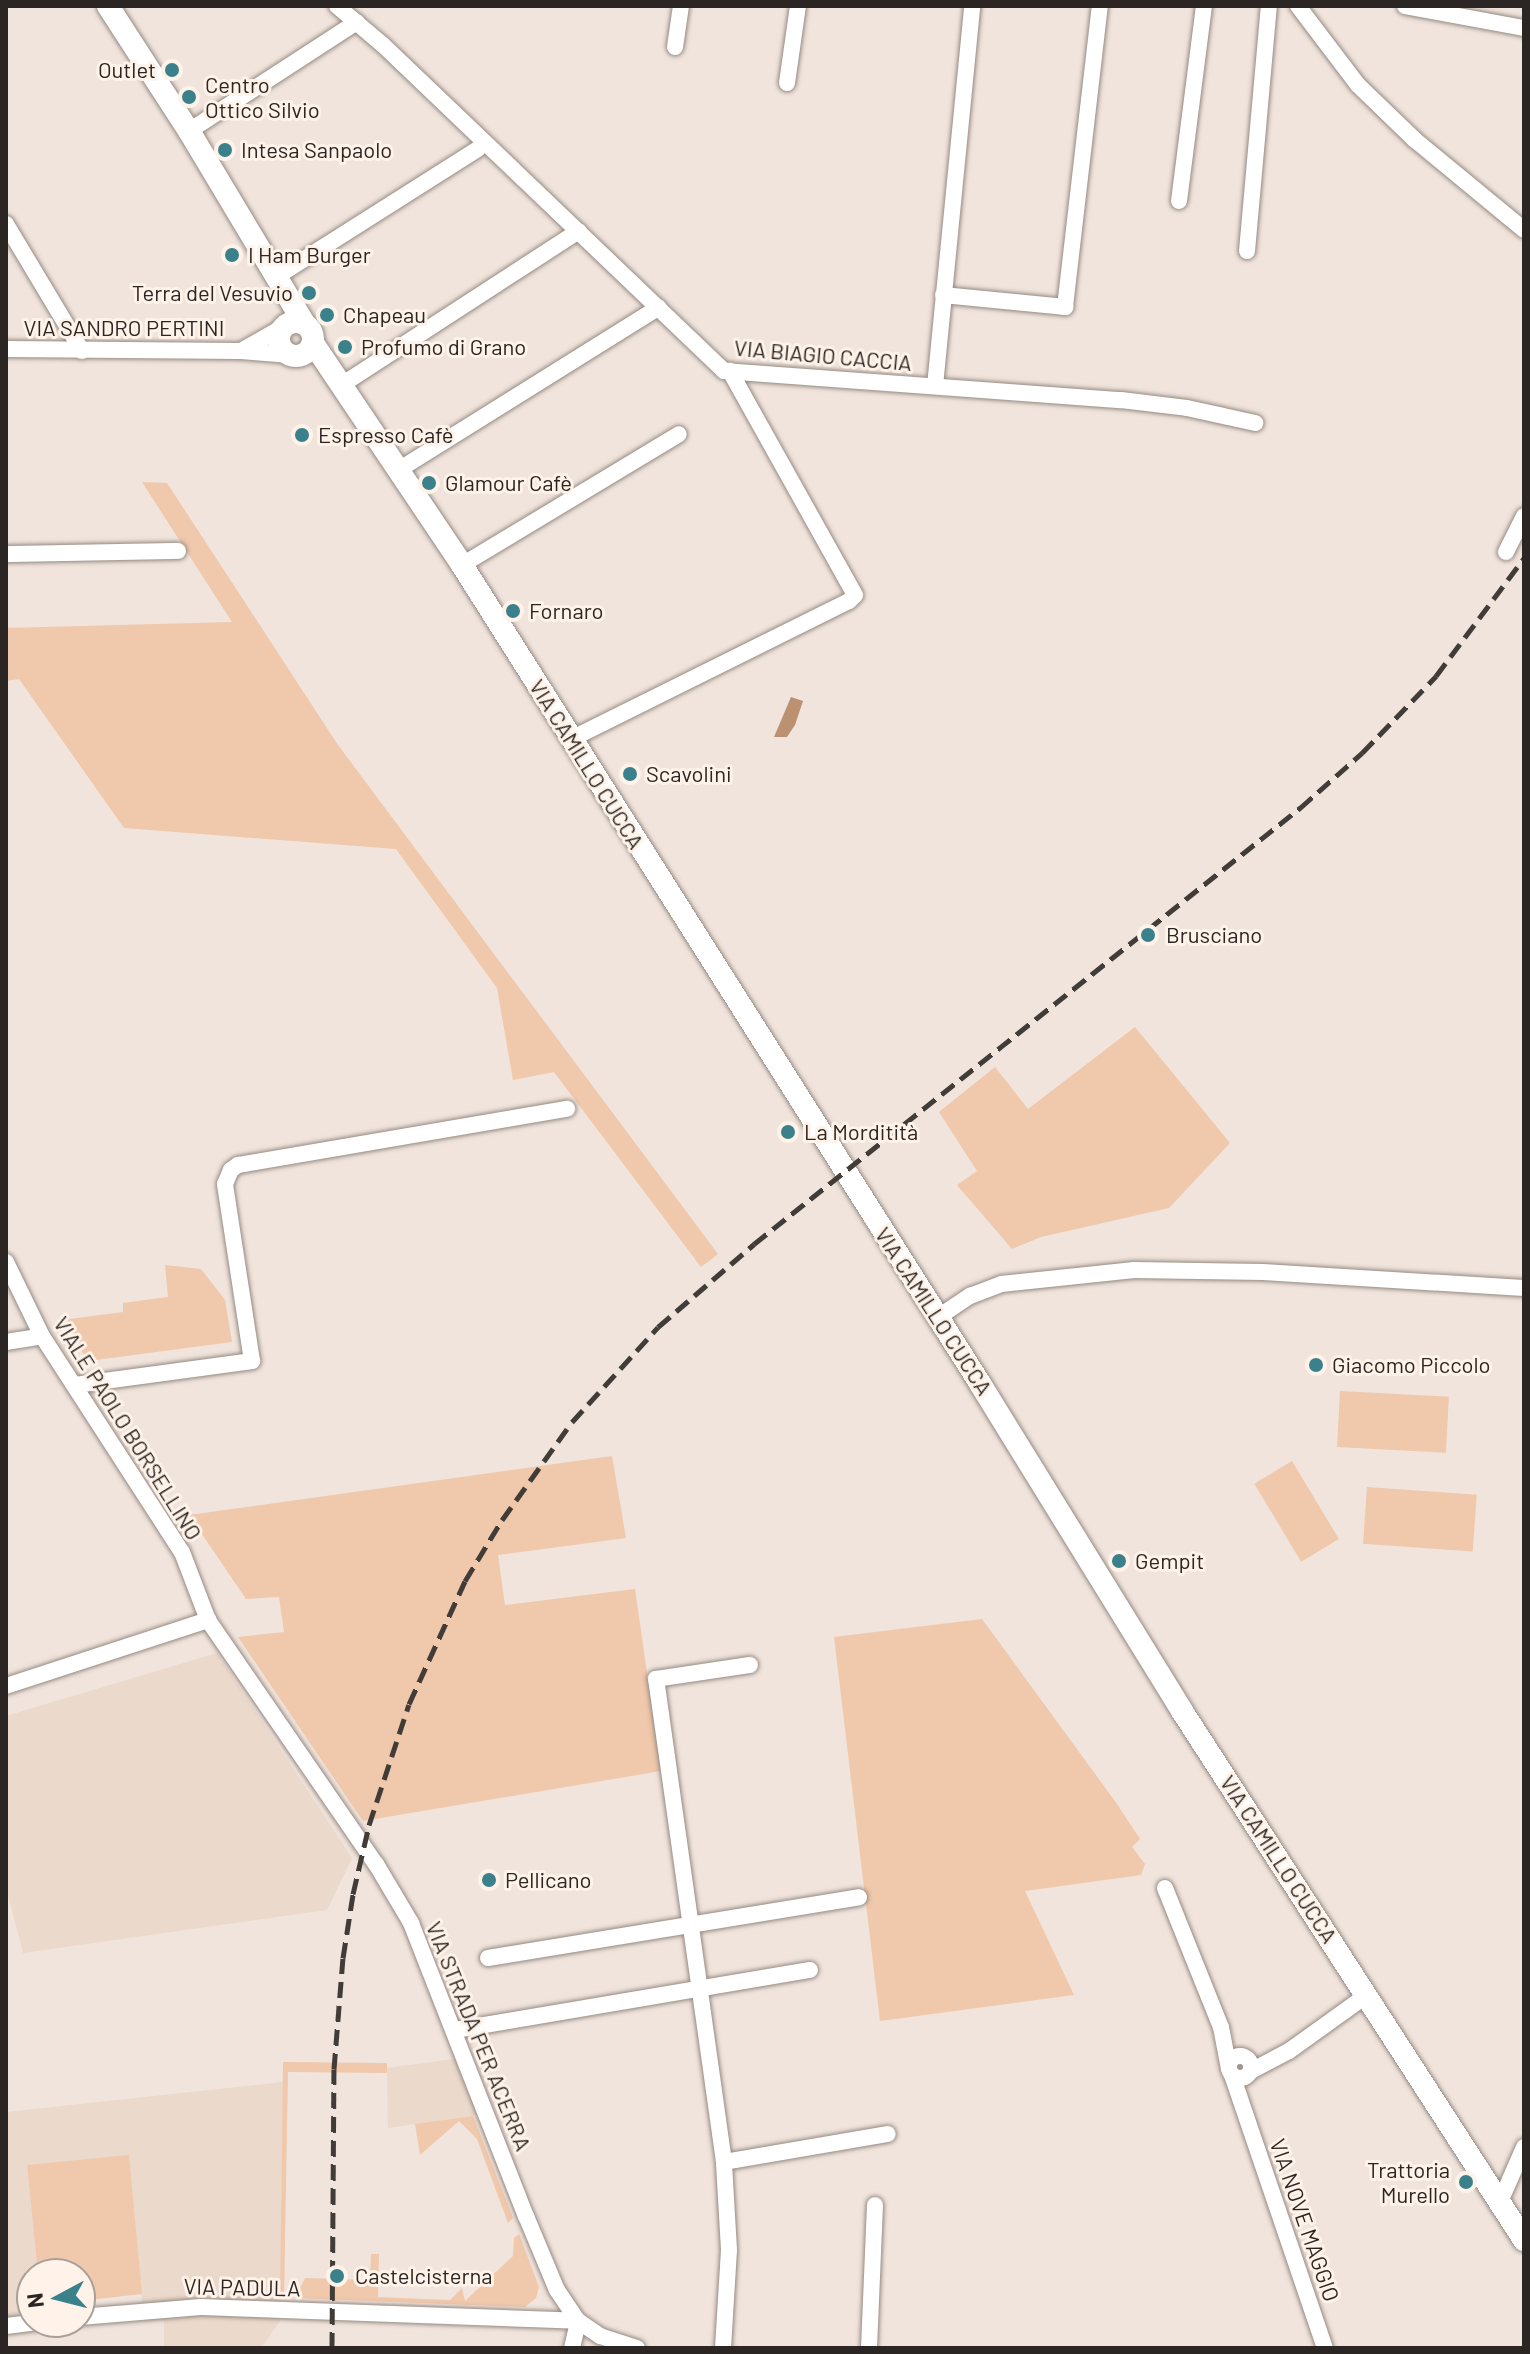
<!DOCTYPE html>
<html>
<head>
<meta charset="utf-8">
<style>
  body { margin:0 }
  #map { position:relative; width:1530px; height:2354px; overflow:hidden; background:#f0e4dc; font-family:Barlow,sans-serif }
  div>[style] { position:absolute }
  .built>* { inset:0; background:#ebd9cb }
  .green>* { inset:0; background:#f0c8ab; transform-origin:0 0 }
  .water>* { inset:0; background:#bb9172 }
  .roads { filter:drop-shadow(0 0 2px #958a82) drop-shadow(0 0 2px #958a82) }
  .street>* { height:16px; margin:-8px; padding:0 8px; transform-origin:8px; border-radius:8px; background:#fff }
  .street>.ring { margin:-8px; padding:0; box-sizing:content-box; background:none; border:16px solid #fff; border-radius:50% }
  .secondary>* { height:22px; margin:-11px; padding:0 11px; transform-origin:11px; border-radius:11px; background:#fff }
  .secondary>.ring { margin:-11px; padding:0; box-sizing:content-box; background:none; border:22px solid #fff; border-radius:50% }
  .rail>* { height:5px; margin-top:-2.5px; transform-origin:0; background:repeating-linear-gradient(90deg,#413c38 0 16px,transparent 0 24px) }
  .dots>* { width:22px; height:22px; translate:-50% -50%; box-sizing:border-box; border:4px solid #fef2e9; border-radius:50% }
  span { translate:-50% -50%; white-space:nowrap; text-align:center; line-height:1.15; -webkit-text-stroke:6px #fef2e9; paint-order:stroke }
  .poi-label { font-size:22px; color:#2b2623 }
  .right { translate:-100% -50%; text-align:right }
  .left { translate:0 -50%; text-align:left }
  .street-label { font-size:22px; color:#2b2623 }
  .frame { position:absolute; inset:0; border:8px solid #2b2623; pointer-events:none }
  .north { position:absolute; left:16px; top:2258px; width:80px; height:80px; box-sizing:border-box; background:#fef2e9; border:2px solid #aaa09a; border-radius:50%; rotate:263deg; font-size:22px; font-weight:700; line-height:32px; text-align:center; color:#2b2623 }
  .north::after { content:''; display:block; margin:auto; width:28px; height:36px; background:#3b818c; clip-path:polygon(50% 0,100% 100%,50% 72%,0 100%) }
</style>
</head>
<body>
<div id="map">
  <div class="built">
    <i style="clip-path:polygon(217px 1653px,352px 1858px,327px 1910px,23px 1953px,6px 1887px,6px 1716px)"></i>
    <i style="clip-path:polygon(461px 2058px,485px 2114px,388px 2128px,387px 2068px)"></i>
    <i style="clip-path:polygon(283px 2082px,280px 2321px,261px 2348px,164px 2348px,164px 2320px,144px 2322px,129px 2156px,27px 2165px,38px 2274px,32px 2274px,32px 2322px,43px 2322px,44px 2330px,6px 2336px,6px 2112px)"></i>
  </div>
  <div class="green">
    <i style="clip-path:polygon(142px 482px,167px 483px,338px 745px,718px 1254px,701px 1267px,554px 1072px,513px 1080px,497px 988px,396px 849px,124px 828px,19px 679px,6px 681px,6px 628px,232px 622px)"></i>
    <i style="clip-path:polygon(1135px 1027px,1230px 1143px,1169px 1208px,1041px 1237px,1012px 1249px,957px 1185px,977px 1171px,939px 1112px,995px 1067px,1028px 1109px)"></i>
    <i style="clip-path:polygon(165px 1265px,201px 1269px,225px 1300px,232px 1342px,88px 1361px,62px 1320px,123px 1312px,123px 1303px,168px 1297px)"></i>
    <i style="left:1340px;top:1391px;width:109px;height:56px;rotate:3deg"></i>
    <i style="clip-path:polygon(612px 1456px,626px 1538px,498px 1555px,505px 1605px,635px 1589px,661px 1771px,363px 1821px,238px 1637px,284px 1632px,279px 1597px,246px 1599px,189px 1515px)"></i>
    <i style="left:1292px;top:1461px;width:91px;height:44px;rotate:59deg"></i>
    <i style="left:1367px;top:1487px;width:110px;height:57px;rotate:4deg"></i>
    <i style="clip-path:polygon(982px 1619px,1117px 1804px,1140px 1839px,1132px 1847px,1145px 1864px,1141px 1875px,1025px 1891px,1074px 1995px,880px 2021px,834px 1637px)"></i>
    <i style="clip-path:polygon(283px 2062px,387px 2063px,387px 2073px,288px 2072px,284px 2298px,280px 2298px)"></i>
    <i style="clip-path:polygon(473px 2116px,513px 2218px,508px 2223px,477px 2139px,459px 2121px,420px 2155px,415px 2124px)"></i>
    <i style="clip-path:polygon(129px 2155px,142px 2294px,80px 2301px,80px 2274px,38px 2274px,27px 2165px)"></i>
    <i style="clip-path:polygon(519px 2234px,539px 2287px,536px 2298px,525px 2307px,295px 2298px,305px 2278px,370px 2280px,371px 2254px,379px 2254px,378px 2297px,450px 2300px,462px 2288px,465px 2301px,513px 2256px,514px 2238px)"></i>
  </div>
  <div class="water">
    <i style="clip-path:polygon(791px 697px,803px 701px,795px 725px,787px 737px,774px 737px)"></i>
  </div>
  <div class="roads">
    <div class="street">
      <i style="left:337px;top:6px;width:60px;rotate:40.3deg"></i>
      <i style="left:383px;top:45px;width:472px;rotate:43.7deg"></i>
      <i style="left:724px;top:371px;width:398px;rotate:4.2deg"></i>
      <i style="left:1121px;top:400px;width:66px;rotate:6.9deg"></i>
      <i style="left:1187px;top:408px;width:70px;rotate:12.4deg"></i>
      <i style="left:1298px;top:6px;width:99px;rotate:52.8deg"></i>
      <i style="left:1358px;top:85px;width:79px;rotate:44deg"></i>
      <i style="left:1415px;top:140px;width:141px;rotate:39.5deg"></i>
      <i style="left:1405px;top:6px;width:121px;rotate:10.5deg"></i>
      <i style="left:675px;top:47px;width:41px;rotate:-81.7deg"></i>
      <i style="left:787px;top:83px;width:78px;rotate:-81.9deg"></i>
      <i style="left:189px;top:131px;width:200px;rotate:-33deg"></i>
      <i style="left:1179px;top:201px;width:197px;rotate:-82.7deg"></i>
      <i style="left:6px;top:224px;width:148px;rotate:59.1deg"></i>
      <i style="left:1247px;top:251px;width:246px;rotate:-84.9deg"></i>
      <i style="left:276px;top:277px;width:239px;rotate:-32.4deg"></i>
      <i style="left:943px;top:295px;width:123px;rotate:5.6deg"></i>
      <i style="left:1065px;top:307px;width:303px;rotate:-83.4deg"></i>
      <i style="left:6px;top:349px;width:235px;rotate:0.5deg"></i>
      <i style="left:241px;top:351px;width:49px;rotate:4.7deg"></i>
      <i style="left:241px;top:351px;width:48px;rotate:-29.7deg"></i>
      <i style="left:343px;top:384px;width:281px;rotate:-33deg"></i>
      <i style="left:935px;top:386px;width:382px;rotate:-84.4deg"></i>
      <i style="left:400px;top:469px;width:305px;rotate:-32deg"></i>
      <i style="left:1506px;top:552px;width:40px;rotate:-63.4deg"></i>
      <i style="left:6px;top:554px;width:172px;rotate:-1deg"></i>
      <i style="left:462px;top:565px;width:253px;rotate:-31.1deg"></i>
      <i style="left:571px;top:739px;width:310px;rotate:-26.4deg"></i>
      <i style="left:849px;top:601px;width:8px;rotate:-45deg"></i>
      <i style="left:855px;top:595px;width:257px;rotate:-119.2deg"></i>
      <i style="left:6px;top:1262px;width:82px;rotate:64.1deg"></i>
      <i style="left:42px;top:1336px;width:257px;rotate:57.1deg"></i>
      <i style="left:182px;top:1552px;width:73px;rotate:69.1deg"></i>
      <i style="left:208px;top:1620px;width:296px;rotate:55.5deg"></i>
      <i style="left:376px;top:1864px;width:69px;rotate:59.3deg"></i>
      <i style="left:411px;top:1923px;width:315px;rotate:68.6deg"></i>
      <i style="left:526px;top:2216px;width:80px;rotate:67.3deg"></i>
      <i style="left:557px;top:2290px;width:37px;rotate:56deg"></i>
      <i style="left:937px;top:1318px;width:40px;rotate:-34deg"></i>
      <i style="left:970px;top:1296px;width:33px;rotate:-21deg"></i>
      <i style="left:1001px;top:1284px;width:134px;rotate:-6deg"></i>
      <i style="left:1134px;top:1270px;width:129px;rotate:0.9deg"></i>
      <i style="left:1263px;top:1272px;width:261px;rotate:3.5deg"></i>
      <i style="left:6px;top:1342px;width:36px;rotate:-9deg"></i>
      <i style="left:75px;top:1385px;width:179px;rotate:-7.7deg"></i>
      <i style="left:252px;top:1361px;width:179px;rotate:-98.7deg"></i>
      <i style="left:225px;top:1184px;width:15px;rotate:-67deg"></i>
      <i style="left:231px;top:1170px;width:9px;rotate:-36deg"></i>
      <i style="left:238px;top:1165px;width:334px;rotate:-9.7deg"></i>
      <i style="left:6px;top:1686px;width:213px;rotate:-18.1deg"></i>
      <i style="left:1165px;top:1888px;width:150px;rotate:68.1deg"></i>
      <i style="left:1221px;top:2027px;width:43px;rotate:79.2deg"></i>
      <i style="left:488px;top:1958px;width:376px;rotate:-9.3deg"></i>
      <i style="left:455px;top:2030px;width:360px;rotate:-9.6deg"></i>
      <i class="ring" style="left:1229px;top:2056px;width:6px;height:6px"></i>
      <i style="left:1251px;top:2071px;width:43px;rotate:-27.8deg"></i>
      <i style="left:1289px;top:2051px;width:96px;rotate:-35.7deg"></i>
      <i style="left:1232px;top:2075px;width:288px;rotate:71.2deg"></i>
      <i style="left:724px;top:2162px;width:166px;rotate:-9.7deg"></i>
      <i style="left:1500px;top:2202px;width:60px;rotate:-66.4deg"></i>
      <i style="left:80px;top:2317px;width:121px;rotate:-4.7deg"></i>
      <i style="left:201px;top:2307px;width:377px;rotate:2.1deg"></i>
      <i style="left:578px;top:2321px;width:27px;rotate:34deg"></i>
      <i style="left:600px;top:2336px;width:39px;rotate:18deg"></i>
      <i style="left:6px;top:2326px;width:34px;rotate:-7deg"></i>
      <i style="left:572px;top:2348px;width:28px;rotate:-77deg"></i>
      <i style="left:723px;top:2348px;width:98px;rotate:-86.5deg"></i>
      <i style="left:729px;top:2250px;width:88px;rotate:-93.3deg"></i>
      <i style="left:724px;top:2162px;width:488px;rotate:-98deg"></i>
      <i style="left:656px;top:1679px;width:95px;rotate:-8.5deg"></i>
      <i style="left:869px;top:2348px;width:143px;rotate:-87.6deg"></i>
    </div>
    <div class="secondary">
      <i style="left:108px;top:6px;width:149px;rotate:57.1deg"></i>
      <i style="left:189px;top:131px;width:224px;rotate:59.1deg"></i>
      <i class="ring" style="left:279px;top:322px;width:12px;height:12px"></i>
      <i style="left:313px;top:343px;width:267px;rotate:56.1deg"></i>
      <i style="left:462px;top:565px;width:967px;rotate:57.67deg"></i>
      <i style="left:979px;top:1382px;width:387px;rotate:58.3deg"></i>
      <i style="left:1182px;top:1711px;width:630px;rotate:57.12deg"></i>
    </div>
  </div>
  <div class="rail">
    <i style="left:332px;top:2348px;width:279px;rotate:-89.6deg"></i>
    <i style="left:334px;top:2069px;width:111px;rotate:-85.4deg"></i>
    <i style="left:343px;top:1958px;width:65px;rotate:-81.1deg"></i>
    <i style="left:353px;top:1894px;width:71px;rotate:-76.9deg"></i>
    <i style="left:369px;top:1825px;width:127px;rotate:-71.7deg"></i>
    <i style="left:409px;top:1704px;width:135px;rotate:-65.5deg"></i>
    <i style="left:465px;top:1581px;width:71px;rotate:-58.8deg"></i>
    <i style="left:502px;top:1520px;width:120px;rotate:-54.5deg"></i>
    <i style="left:572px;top:1422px;width:128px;rotate:-47.8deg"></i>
    <i style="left:658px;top:1327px;width:127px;rotate:-40.8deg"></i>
    <i style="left:754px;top:1244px;width:699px;rotate:-38.61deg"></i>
    <i style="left:1300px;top:808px;width:83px;rotate:-41.6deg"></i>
    <i style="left:1362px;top:753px;width:107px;rotate:-46.1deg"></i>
    <i style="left:1436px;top:676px;width:147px;rotate:-53.3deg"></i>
  </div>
  <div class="dots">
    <i style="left:172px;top:70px;background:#3b818c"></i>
    <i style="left:189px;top:97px;background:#3b818c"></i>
    <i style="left:225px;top:150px;background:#3b818c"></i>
    <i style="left:232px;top:255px;background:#3b818c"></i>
    <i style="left:309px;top:293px;background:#3b818c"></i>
    <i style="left:327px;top:315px;background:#3b818c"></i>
    <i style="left:345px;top:347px;background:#3b818c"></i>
    <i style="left:302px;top:435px;background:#3b818c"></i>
    <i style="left:429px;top:483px;background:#3b818c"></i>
    <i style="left:513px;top:611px;background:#3b818c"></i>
    <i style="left:630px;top:774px;background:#3b818c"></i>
    <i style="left:1148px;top:935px;background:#3b818c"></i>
    <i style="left:788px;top:1132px;background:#3b818c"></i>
    <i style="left:1316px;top:1365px;background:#3b818c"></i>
    <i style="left:1119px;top:1561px;background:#3b818c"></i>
    <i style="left:489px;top:1880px;background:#3b818c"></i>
    <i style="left:1466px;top:2182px;background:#3b818c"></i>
    <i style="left:337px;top:2276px;background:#3b818c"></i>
  </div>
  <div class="poi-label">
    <span class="right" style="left:156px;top:70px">Outlet</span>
    <span class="left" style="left:205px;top:97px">Centro<br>Ottico Silvio</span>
    <span class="left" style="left:241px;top:150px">Intesa Sanpaolo</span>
    <span class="left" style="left:248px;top:255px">I Ham Burger</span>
    <span class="right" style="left:293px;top:293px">Terra del Vesuvio</span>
    <span class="left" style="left:343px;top:315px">Chapeau</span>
    <span class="left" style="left:361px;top:347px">Profumo di Grano</span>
    <span class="left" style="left:318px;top:435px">Espresso Cafè</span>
    <span class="left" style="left:445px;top:483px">Glamour Cafè</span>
    <span class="left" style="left:529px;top:611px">Fornaro</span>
    <span class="left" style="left:646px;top:774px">Scavolini</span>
    <span class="left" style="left:1166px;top:935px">Brusciano</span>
    <span class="left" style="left:804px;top:1132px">La Morditità</span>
    <span class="left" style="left:1332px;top:1365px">Giacomo Piccolo</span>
    <span class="left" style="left:1135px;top:1561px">Gempit</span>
    <span class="left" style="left:505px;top:1880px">Pellicano</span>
    <span class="right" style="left:1450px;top:2182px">Trattoria<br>Murello</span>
    <span class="left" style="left:355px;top:2276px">Castelcisterna</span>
  </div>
  <div class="street-label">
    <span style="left:124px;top:328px">VIA SANDRO PERTINI</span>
    <span style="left:823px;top:355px;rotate:5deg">VIA BIAGIO CACCIA</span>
    <span style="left:587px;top:764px;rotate:58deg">VIA CAMILLO CUCCA</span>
    <span style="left:934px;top:1311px;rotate:57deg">VIA CAMILLO CUCCA</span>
    <span style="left:128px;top:1428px;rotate:58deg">VIALE PAOLO BORSELLINO</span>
    <span style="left:1279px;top:1859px;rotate:57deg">VIA CAMILLO CUCCA</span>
    <span style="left:479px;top:2036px;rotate:68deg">VIA STRADA PER ACERRA</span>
    <span style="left:1305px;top:2220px;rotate:71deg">VIA NOVE MAGGIO</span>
    <span style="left:242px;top:2287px;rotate:1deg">VIA PADULA</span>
  </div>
  <div class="frame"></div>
  <div class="north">N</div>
</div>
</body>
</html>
